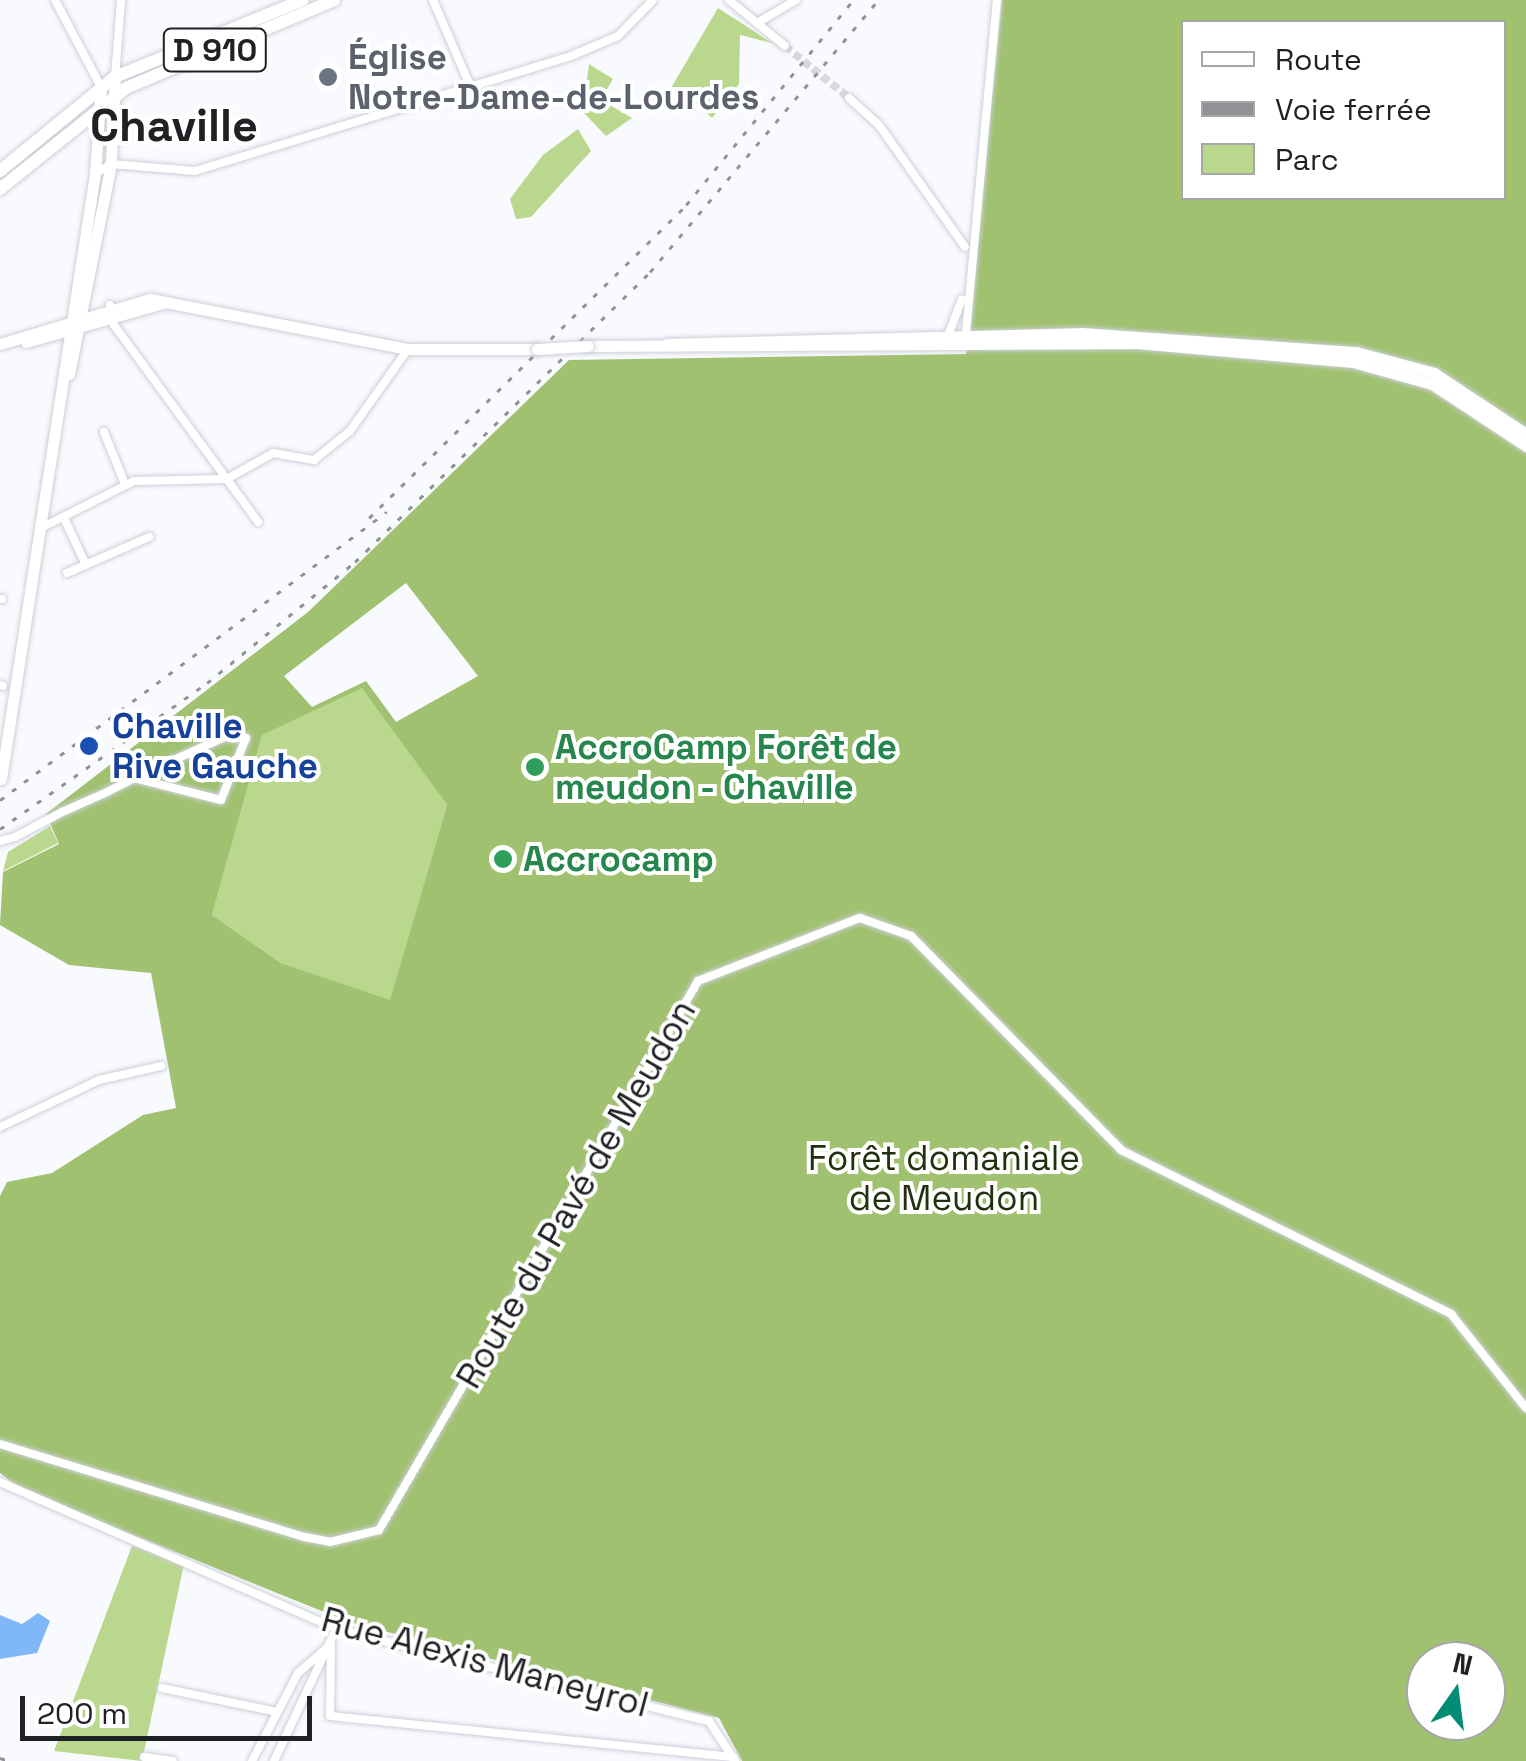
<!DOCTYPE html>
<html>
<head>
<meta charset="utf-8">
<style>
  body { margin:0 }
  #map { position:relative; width:1526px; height:1761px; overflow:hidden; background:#f9fafe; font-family:"Space Grotesk",sans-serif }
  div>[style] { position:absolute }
  .green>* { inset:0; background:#b9d88d }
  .forest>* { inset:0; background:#a0c170 }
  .water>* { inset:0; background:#7fb7f9 }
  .minor-tunnel>* { height:8px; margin-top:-4px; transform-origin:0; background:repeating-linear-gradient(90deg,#d8d9dd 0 8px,transparent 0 12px) }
  .roads { filter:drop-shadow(0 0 2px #cdd0d9) drop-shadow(0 0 2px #cdd0d9) }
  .minor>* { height:8px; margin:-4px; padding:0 4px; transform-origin:4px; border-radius:4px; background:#fff }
  .secondary>* { height:11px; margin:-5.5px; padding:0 5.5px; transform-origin:5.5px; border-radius:5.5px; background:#fff }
  .primary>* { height:12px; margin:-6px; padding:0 6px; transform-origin:6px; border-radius:6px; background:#fff }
  .rail>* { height:2.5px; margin-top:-1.25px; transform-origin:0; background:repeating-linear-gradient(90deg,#919295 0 5px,transparent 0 15px) }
  .bridges { filter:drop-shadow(0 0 2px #cdd0d9) drop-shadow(0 0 2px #cdd0d9) }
  .secondary-bridge>* { height:11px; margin:-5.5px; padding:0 5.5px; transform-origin:5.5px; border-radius:5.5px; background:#fff }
  .dots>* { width:28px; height:28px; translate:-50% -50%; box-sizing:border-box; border:5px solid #fff; border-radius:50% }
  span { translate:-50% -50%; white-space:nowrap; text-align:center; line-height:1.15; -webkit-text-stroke:8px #fff; paint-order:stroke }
  .shield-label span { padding:2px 8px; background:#fff; border:2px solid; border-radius:8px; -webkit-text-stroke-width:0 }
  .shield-label { font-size:32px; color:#202124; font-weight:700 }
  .worship-label { font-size:35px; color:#5b616d; font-weight:700 }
  .left { translate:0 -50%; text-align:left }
  .transit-label { font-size:35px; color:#164399; font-weight:700 }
  .leisure-label { font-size:35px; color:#27864d; font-weight:700 }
  .park-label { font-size:35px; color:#23300e }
  .street-label { font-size:35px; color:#202124 }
  .district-label { font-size:45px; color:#202124; font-weight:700 }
  .legend { position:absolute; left:1181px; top:20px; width:325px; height:180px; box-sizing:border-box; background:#fff; border:2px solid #a6a6a7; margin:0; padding:12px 18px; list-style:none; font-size:30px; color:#202124 }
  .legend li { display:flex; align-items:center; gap:20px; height:50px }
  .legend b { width:50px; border:2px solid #a6a6a7 }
  .north { position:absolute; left:1406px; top:1641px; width:100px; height:100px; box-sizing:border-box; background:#fff; border:2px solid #a6a6a7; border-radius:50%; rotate:14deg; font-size:28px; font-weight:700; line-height:40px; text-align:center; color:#202124 }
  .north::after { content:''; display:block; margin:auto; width:35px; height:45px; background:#008c75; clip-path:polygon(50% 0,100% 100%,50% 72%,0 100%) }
  .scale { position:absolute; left:20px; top:1696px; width:292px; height:45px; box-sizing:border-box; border:5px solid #202124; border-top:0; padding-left:12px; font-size:30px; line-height:35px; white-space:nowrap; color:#202124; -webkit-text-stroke:8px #fff; paint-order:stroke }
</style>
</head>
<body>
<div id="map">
  <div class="green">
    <i style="clip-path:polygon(718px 8px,772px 43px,740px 35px,739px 84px,712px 118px,693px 101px,661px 105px)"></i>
    <i style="clip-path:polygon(589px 64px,613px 79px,601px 100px,632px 118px,606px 136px,583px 112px)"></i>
    <i style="clip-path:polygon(578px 129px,591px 151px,531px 217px,516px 219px,510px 199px,543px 155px)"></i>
    <i style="clip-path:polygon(362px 687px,447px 805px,390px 1001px,281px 963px,212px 915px,262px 734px)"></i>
    <i style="clip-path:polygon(50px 826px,58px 843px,3px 871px,8px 852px)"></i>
    <i style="clip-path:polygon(132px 1546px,184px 1564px,142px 1761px,54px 1751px)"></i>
  </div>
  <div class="forest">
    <i style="clip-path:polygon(evenodd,1002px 0,1526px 0,1526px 1761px,742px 1761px,719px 1718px,349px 1622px,22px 1490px,0 1473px,0 1196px,7px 1182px,52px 1173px,143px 1115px,176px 1108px,151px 973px,69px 965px,0 925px,3px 872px,59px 844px,46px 814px,308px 612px,569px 360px,966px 354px,1002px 0,1184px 22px,1504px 22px,1504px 198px,1184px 198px,1184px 22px,1002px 0,406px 583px,478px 676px,396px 722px,366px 681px,312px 707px,284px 676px,406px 583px,1002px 0,362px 688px,447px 805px,390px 1000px,281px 963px,212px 915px,262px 735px,362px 688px,1002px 0,1426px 1661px,1486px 1661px,1486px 1721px,1426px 1721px,1426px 1661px)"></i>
  </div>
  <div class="water">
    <i style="clip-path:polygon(38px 1613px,50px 1621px,37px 1653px,0 1659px,0 1615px,22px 1624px)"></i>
  </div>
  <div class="minor-tunnel">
    <i style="left:785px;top:46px;width:82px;rotate:39.1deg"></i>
  </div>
  <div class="roads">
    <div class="minor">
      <i style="left:55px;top:0;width:98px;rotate:62.1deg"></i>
      <i style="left:433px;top:0;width:90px;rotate:66.6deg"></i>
      <i style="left:729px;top:0;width:72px;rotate:39.4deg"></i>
      <i style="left:757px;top:23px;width:45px;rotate:-30.5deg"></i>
      <i style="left:115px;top:77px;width:77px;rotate:-85.5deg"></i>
      <i style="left:849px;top:98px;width:40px;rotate:42deg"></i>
      <i style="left:879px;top:125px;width:149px;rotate:54.8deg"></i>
      <i style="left:95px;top:174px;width:19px;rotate:-32deg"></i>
      <i style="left:111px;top:164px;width:84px;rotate:4.8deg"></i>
      <i style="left:195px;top:171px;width:393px;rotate:-17deg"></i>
      <i style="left:571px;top:56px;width:51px;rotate:-23.1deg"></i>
      <i style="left:618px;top:36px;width:50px;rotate:-45.8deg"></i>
      <i style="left:110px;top:305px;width:20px;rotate:79deg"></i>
      <i style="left:114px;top:325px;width:244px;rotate:53.8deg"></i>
      <i style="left:949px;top:333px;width:36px;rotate:-69deg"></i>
      <i style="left:966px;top:333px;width:334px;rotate:-84.7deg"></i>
      <i style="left:104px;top:432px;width:56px;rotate:68deg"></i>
      <i style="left:64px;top:518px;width:52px;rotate:64.9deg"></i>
      <i style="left:39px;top:529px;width:106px;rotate:-26.8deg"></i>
      <i style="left:134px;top:481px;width:93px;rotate:-1.2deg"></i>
      <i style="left:227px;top:479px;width:53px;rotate:-29.5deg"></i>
      <i style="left:273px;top:453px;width:42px;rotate:9.7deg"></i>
      <i style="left:314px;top:460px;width:46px;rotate:-38.9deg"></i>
      <i style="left:350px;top:431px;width:100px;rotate:-54.7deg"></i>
      <i style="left:67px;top:573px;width:90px;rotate:-23.7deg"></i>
      <i style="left:0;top:599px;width:2px"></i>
      <i style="left:0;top:685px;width:3px;rotate:18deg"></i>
      <i style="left:0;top:841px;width:16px;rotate:-15deg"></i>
      <i style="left:15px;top:837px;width:53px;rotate:-28deg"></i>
      <i style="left:62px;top:812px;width:45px;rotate:-23.7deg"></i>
      <i style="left:103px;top:794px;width:35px;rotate:-27deg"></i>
      <i style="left:134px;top:778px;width:100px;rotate:-24.3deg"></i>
      <i style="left:225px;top:737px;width:21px;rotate:3deg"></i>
      <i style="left:246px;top:738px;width:67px;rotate:112deg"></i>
      <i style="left:221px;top:800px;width:90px;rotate:-165.8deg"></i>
      <i style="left:0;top:1127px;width:110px;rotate:-25.4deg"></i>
      <i style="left:99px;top:1080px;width:64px;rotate:-12.7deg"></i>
      <i style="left:0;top:1444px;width:319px;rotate:17deg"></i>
      <i style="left:305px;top:1537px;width:25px;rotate:11deg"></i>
      <i style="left:330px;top:1542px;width:50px;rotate:-13.8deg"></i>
      <i style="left:379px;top:1530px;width:635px;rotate:-59.84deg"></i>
      <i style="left:698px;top:981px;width:174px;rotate:-21.3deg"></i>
      <i style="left:860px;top:918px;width:54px;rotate:19.4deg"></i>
      <i style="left:911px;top:936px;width:300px;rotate:45.5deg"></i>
      <i style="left:1121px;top:1150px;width:369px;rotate:26.4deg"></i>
      <i style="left:1451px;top:1314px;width:120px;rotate:51.4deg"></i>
      <i style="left:0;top:1482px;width:367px;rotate:23.6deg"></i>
      <i style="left:336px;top:1629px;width:384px;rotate:13.9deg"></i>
      <i style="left:709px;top:1721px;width:48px;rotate:57deg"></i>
      <i style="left:331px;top:1645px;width:71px;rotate:90.8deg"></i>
      <i style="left:330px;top:1716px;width:405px;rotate:5.8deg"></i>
      <i style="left:162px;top:1688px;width:117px;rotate:11.8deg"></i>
      <i style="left:144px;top:1757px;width:29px;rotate:8deg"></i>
      <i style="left:252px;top:1761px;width:99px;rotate:-62.4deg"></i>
      <i style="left:298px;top:1673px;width:38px;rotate:-41deg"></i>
      <i style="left:274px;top:1761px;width:146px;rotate:-64.8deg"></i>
    </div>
    <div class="secondary">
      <i style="left:26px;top:342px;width:146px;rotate:-15.9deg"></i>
      <i style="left:0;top:344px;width:157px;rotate:-16.7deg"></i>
      <i style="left:150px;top:299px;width:263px;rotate:11deg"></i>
      <i style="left:408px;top:349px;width:129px"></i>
      <i style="left:667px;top:344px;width:414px;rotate:-1.5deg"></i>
      <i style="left:1081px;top:333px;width:276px;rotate:4deg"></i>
      <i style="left:1356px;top:352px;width:81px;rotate:15.1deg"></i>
      <i style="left:1434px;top:373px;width:110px;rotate:33.5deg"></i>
      <i style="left:588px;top:346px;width:549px;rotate:-0.31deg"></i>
      <i style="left:1137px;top:343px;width:217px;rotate:5deg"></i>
      <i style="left:1353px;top:362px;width:82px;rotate:15.6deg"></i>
      <i style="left:1432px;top:384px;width:113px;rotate:33.4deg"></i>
      <i style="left:69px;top:374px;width:214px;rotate:-78.7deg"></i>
      <i style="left:111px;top:164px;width:87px;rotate:-87.4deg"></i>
      <i style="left:1px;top:779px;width:612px;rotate:-81.17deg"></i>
      <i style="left:95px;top:174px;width:87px;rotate:-86.1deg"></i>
    </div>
    <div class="primary">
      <i style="left:0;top:171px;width:149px;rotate:-39.3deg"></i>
      <i style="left:115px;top:77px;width:203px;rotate:-22.3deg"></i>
      <i style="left:0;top:189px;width:161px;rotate:-38.7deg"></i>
      <i style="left:126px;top:88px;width:226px;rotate:-22.9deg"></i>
    </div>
  </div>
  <div class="rail">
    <i style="left:369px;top:518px;width:445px;rotate:-44.6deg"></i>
    <i style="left:686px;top:205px;width:264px;rotate:-50.8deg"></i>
    <i style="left:0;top:800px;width:482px;rotate:-36.7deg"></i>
    <i style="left:0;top:829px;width:253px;rotate:-35.2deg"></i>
    <i style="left:207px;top:683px;width:191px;rotate:-39.3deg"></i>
    <i style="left:355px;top:562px;width:414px;rotate:-44.5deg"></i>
    <i style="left:650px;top:272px;width:355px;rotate:-50deg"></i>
    <i style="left:0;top:1758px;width:10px;rotate:17deg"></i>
  </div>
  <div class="bridges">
    <div class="secondary-bridge">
      <i style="left:537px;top:349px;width:51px;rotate:-3.4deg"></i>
    </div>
  </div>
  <div class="dots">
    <i style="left:328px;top:77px;background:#6b7280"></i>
    <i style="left:89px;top:746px;background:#1a4fb4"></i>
    <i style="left:535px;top:767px;background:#2e9e5b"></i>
    <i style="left:503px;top:859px;background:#2e9e5b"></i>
  </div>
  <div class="shield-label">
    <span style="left:215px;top:50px">D 910</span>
  </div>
  <div class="worship-label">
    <span class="left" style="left:348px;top:77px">Église<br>Notre-Dame-de-Lourdes</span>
  </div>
  <div class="transit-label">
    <span class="left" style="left:112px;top:746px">Chaville<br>Rive Gauche</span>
  </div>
  <div class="leisure-label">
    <span class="left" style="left:555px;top:767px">AccroCamp Forêt de<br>meudon - Chaville</span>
    <span class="left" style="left:523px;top:859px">Accrocamp</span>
  </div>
  <div class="park-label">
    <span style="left:944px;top:1178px">Forêt domaniale<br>de Meudon</span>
  </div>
  <div class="street-label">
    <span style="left:576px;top:1194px;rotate:-60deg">Route du Pavé de Meudon</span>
    <span style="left:485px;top:1662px;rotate:15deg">Rue Alexis Maneyrol</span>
  </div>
  <div class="district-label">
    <span style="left:174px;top:126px">Chaville</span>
  </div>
  <ul class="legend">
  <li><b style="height:12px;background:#fff"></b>Route</li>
  <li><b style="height:12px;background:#919295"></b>Voie ferrée</li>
  <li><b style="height:28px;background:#b9d88d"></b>Parc</li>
  </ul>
  <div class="north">N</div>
  <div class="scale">200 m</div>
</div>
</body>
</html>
